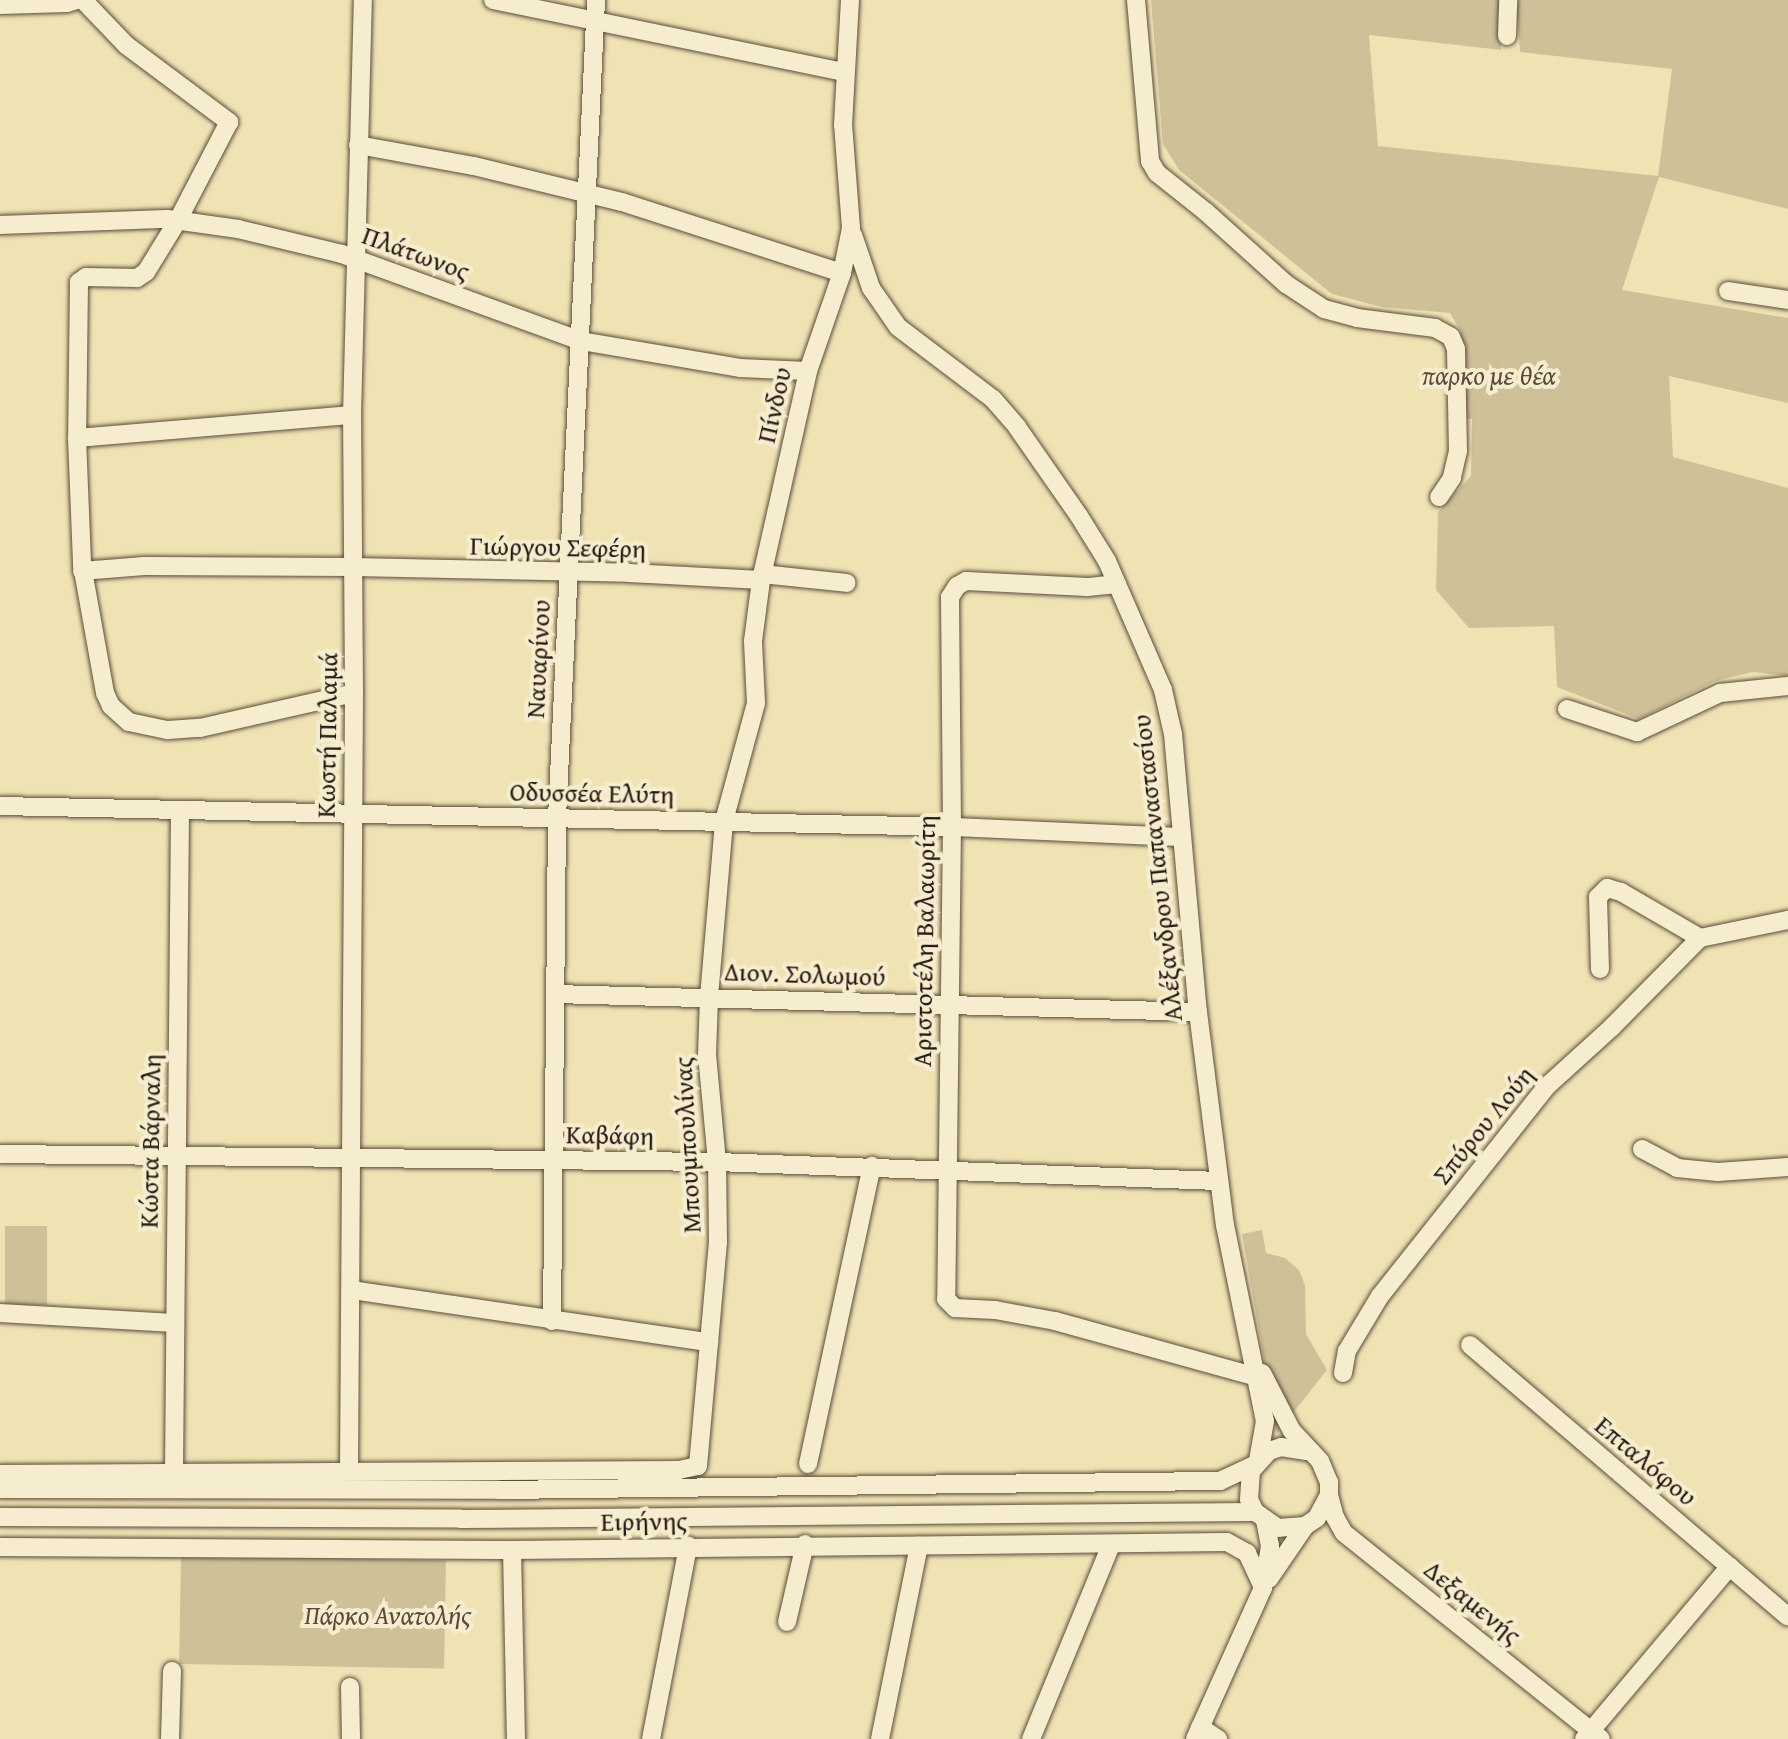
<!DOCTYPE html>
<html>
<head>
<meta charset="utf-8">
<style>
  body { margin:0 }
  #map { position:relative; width:1788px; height:1739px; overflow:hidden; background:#f0e3b3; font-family:"Gentium Book Plus",serif }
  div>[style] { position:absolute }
  .green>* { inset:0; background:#cec198; transform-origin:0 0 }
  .roads { filter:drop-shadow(0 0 2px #594c3b) drop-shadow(0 0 2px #594c3b) }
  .minor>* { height:18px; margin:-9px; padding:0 9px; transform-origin:9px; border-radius:9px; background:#f5edce }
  span { translate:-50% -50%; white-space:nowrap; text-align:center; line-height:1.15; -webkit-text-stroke:8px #f5edce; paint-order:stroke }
  .street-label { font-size:26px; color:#271913 }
  .park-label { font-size:26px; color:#594b3b; font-style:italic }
</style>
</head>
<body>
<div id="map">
  <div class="green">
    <i style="clip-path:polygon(1151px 0,1502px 0,1501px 50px,1369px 35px,1378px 146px,1658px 176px,1672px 69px,1520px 52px,1516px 0,1788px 0,1788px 209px,1659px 177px,1622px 290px,1788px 318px,1788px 403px,1669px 376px,1673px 457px,1788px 488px,1788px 676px,1753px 672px,1715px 681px,1639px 719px,1557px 687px,1554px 626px,1469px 628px,1436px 590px,1438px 512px,1471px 476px,1472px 419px,1464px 418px,1460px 330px,1450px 313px,1382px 307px,1332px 294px,1179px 170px,1163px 144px)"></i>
    <i style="left:5px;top:1226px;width:42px;height:79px"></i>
    <i style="clip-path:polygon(1262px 1230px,1266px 1253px,1285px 1258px,1299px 1270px,1305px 1285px,1306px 1334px,1327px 1370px,1277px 1433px,1242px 1234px)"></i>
    <i style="left:181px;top:1556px;width:265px;height:108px;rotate:1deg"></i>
  </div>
  <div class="roads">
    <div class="minor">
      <i style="left:83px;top:0;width:62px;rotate:46.3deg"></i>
      <i style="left:126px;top:45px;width:129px;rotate:36.8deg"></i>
      <i style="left:229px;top:122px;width:110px;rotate:117.5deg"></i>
      <i style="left:178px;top:220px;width:61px;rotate:121.6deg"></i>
      <i style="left:146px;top:272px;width:11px;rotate:146deg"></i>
      <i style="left:137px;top:278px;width:51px;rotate:-178.9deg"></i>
      <i style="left:86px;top:277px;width:9px;rotate:144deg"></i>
      <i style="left:79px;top:282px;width:156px;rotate:90.7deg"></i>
      <i style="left:77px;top:438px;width:127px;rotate:87.7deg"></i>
      <i style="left:82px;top:565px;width:130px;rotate:79.8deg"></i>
      <i style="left:105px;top:693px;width:14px;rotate:65deg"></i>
      <i style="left:111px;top:706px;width:24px;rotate:42deg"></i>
      <i style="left:129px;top:722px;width:40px;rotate:12deg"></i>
      <i style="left:168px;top:730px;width:32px;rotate:-4deg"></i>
      <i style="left:200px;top:728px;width:158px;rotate:-12.8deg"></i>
      <i style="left:493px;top:0;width:359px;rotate:11.6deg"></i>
      <i style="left:1136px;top:0;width:162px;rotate:85deg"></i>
      <i style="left:1150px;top:161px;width:14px;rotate:60deg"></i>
      <i style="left:1157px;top:173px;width:63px;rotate:38.5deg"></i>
      <i style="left:1206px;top:212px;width:108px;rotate:42deg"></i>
      <i style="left:1286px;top:284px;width:45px;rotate:33.3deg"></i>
      <i style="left:1324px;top:309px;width:34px;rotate:15deg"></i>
      <i style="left:1357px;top:318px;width:79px;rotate:7.3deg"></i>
      <i style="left:1435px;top:328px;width:18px;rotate:29deg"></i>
      <i style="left:1451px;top:337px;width:13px;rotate:67deg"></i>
      <i style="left:1456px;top:349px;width:102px;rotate:88.9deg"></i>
      <i style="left:1458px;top:451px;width:28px;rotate:103deg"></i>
      <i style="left:1452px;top:478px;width:23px;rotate:124deg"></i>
      <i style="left:0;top:5px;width:67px;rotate:-1.7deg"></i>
      <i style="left:67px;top:3px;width:10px;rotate:-17deg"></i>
      <i style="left:1507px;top:36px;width:36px;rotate:-88deg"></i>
      <i style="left:358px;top:145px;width:118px;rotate:10.3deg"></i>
      <i style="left:474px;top:166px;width:152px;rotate:13.7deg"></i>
      <i style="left:622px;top:202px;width:231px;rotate:17.9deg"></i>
      <i style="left:0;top:225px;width:167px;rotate:-2.1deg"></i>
      <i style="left:167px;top:219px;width:72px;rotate:8deg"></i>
      <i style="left:238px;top:229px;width:107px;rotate:13.5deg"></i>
      <i style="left:342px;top:254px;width:254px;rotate:20deg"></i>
      <i style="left:581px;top:341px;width:161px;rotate:9.6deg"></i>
      <i style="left:740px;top:368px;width:68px;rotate:2.5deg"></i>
      <i style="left:853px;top:235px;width:56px;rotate:71.2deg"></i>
      <i style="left:871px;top:288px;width:47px;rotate:55.3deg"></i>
      <i style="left:898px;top:327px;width:119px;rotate:37.2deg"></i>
      <i style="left:993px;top:399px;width:37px;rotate:49deg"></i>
      <i style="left:1017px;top:427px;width:108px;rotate:55.1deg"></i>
      <i style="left:1079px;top:516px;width:53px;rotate:58.1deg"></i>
      <i style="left:1107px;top:561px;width:141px;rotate:66.5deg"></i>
      <i style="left:1163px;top:690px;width:45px;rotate:77.2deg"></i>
      <i style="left:1173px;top:734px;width:279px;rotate:84.9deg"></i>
      <i style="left:1198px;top:1012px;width:215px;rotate:82.8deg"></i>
      <i style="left:1225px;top:1225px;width:200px;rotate:78.5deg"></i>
      <i style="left:1265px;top:1421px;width:39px;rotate:100deg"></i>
      <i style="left:1728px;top:291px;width:61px;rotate:8.5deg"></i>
      <i style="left:77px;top:438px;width:276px;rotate:-4.8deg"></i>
      <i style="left:82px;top:571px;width:62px;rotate:-4.6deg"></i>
      <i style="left:144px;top:566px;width:210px;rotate:0.3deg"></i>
      <i style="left:354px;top:567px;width:275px;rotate:1.2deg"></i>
      <i style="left:629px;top:573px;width:132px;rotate:3deg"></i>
      <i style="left:762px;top:574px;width:85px;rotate:6deg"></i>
      <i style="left:1117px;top:584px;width:30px;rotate:174deg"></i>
      <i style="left:1087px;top:587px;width:121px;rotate:-177.2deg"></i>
      <i style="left:966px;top:581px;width:10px;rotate:151deg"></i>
      <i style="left:957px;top:586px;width:13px;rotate:122deg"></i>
      <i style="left:950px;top:597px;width:230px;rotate:89.5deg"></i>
      <i style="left:952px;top:827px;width:472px;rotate:90.7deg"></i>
      <i style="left:946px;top:1299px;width:13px;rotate:45deg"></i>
      <i style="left:955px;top:1308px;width:40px;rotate:2.9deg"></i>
      <i style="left:995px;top:1310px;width:61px;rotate:10.4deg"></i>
      <i style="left:1055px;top:1321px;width:210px;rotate:15.5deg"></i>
      <i style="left:1567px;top:709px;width:74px;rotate:18.2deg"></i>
      <i style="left:1637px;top:732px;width:92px;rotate:-25.2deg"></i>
      <i style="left:1720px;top:693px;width:68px;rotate:-5.9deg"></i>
      <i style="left:0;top:806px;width:952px;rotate:1.26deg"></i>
      <i style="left:952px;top:827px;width:230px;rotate:2.5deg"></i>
      <i style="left:1600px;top:969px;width:72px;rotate:-91.6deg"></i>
      <i style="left:1598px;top:897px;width:13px;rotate:-45deg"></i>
      <i style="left:1607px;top:888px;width:15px;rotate:16deg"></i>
      <i style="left:1621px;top:892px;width:91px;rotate:30.2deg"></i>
      <i style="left:1700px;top:938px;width:90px;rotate:-11.6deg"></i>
      <i style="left:555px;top:994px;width:643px;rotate:1.6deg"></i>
      <i style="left:1642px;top:1149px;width:40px;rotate:28deg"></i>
      <i style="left:1677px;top:1168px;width:41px;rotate:5.6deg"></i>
      <i style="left:1718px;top:1172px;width:70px;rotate:-4.1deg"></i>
      <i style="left:0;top:1154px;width:717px;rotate:0.64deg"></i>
      <i style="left:717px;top:1162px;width:502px;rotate:2.17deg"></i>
      <i style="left:351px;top:1290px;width:362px;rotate:8.3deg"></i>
      <i style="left:0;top:1313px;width:174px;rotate:3.3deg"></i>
      <i style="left:552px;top:1321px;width:503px;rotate:-89.43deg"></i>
      <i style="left:557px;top:818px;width:819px;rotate:-87.27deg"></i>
      <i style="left:1470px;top:1345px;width:418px;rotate:40.5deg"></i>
      <i style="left:1262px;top:1373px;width:65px;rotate:62.7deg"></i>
      <i style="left:1292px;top:1431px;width:41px;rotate:47deg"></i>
      <i style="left:1320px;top:1461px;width:23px;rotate:67deg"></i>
      <i style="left:1329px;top:1482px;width:13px;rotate:90deg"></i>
      <i style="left:1329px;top:1495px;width:26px;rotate:118deg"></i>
      <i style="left:1317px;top:1518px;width:14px;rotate:146deg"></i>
      <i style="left:1305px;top:1526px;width:27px;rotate:176deg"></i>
      <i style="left:1278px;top:1528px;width:28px;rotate:-145deg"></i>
      <i style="left:1255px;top:1512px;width:14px;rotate:-115deg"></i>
      <i style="left:1249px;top:1499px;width:28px;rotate:-86deg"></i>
      <i style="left:1251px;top:1471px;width:27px;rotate:-48deg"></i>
      <i style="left:1269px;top:1451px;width:13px;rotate:-18deg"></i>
      <i style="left:1281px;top:1447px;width:26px;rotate:9deg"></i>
      <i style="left:1343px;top:1373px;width:22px;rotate:-80deg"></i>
      <i style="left:1347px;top:1351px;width:64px;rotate:-59deg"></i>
      <i style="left:1380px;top:1296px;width:268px;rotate:-51.5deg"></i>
      <i style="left:1547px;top:1086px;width:88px;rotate:-42.2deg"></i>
      <i style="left:1612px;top:1027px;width:125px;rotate:-45.3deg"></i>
      <i style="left:808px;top:1464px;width:305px;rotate:-77.9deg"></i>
      <i style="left:349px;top:1471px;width:778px;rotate:-89.63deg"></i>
      <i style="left:354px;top:693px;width:278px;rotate:-90.4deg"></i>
      <i style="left:352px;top:415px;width:415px;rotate:-88.5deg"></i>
      <i style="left:174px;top:1472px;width:662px;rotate:-89.48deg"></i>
      <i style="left:0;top:1474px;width:679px;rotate:-0.34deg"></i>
      <i style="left:679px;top:1470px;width:19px;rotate:-12deg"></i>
      <i style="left:698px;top:1466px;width:225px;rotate:-84.9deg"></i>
      <i style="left:718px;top:1242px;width:80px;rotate:-90.7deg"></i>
      <i style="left:717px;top:1162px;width:107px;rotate:-95.3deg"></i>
      <i style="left:707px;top:1055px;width:58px;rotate:-88deg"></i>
      <i style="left:709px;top:997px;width:177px;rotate:-85.1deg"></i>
      <i style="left:724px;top:821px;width:122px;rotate:-74.8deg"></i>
      <i style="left:756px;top:703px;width:62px;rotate:-92.8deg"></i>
      <i style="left:753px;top:641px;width:62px;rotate:-82.5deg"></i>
      <i style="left:761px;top:580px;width:214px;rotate:-77.3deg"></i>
      <i style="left:808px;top:371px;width:104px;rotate:-70.9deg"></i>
      <i style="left:842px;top:273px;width:46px;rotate:-78.7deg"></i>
      <i style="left:851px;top:228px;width:103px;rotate:-94.4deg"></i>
      <i style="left:843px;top:125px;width:125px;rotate:-86.8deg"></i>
      <i style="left:0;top:1489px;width:499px;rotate:0.1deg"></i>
      <i style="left:499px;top:1490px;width:721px;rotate:-0.72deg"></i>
      <i style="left:1220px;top:1481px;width:38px;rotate:-25deg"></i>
      <i style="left:1329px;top:1495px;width:23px;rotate:75deg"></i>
      <i style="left:1335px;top:1517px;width:18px;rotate:61deg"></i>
      <i style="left:1344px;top:1533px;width:329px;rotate:38.7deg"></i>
      <i style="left:0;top:1517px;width:461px;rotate:0.2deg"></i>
      <i style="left:461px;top:1519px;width:794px;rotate:-0.51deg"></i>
      <i style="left:0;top:1547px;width:512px;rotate:0.34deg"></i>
      <i style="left:512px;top:1550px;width:715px;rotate:-0.64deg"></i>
      <i style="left:1227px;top:1542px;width:23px;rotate:29deg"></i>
      <i style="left:1247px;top:1553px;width:38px;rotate:65deg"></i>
      <i style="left:512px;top:1550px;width:189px;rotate:88.8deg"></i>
      <i style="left:1269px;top:1579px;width:64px;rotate:-55.8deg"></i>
      <i style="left:787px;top:1622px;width:80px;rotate:-77deg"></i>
      <i style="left:350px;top:1687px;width:52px;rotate:88.9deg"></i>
      <i style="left:1200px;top:1727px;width:22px;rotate:34deg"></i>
      <i style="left:170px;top:1739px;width:68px;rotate:-88.3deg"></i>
      <i style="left:651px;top:1739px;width:197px;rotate:-79.1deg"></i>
      <i style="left:880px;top:1739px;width:197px;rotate:-78.6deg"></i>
      <i style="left:1031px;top:1739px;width:210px;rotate:-67.6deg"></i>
      <i style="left:1195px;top:1739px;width:166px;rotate:-65.8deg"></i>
      <i style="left:1263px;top:1588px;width:43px;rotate:-80.5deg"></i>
      <i style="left:1270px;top:1546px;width:25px;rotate:-101deg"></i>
      <i style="left:1584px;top:1739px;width:226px;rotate:-49.8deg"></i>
    </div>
  </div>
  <div class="street-label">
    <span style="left:416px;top:253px;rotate:20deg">Πλάτωνος</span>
    <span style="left:774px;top:405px;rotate:-77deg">Πίνδου</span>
    <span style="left:558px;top:547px;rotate:1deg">Γιώργου Σεφέρη</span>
    <span style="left:538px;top:659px;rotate:-87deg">Ναυαρίνου</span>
    <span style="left:327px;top:735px;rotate:-89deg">Κωστή Παλαμά</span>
    <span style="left:592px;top:793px;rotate:1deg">Οδυσσέα Ελύτη</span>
    <span style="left:1157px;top:868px;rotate:-96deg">Αλέξανδρου Παπαναστασίου</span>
    <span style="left:924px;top:941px;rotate:-89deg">Αριστοτέλη Βαλαωρίτη</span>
    <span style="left:805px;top:974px;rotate:2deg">Διον. Σολωμού</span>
    <span style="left:1483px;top:1125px;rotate:-51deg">Σπύρου Λούη</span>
    <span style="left:610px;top:1135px;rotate:1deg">Καβάφη</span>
    <span style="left:150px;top:1141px;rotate:-89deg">Κώστα Βάρναλη</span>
    <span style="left:687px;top:1145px;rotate:-93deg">Μπουμπουλίνας</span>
    <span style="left:1646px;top:1461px;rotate:40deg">Επταλόφου</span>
    <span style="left:644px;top:1521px;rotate:-1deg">Ειρήνης</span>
    <span style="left:1473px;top:1602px;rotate:39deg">Δεξαμενής</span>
  </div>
  <div class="park-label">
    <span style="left:1489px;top:375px">παρκο με θέα</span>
    <span style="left:388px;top:1615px">Πάρκο Ανατολής</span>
  </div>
</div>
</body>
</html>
